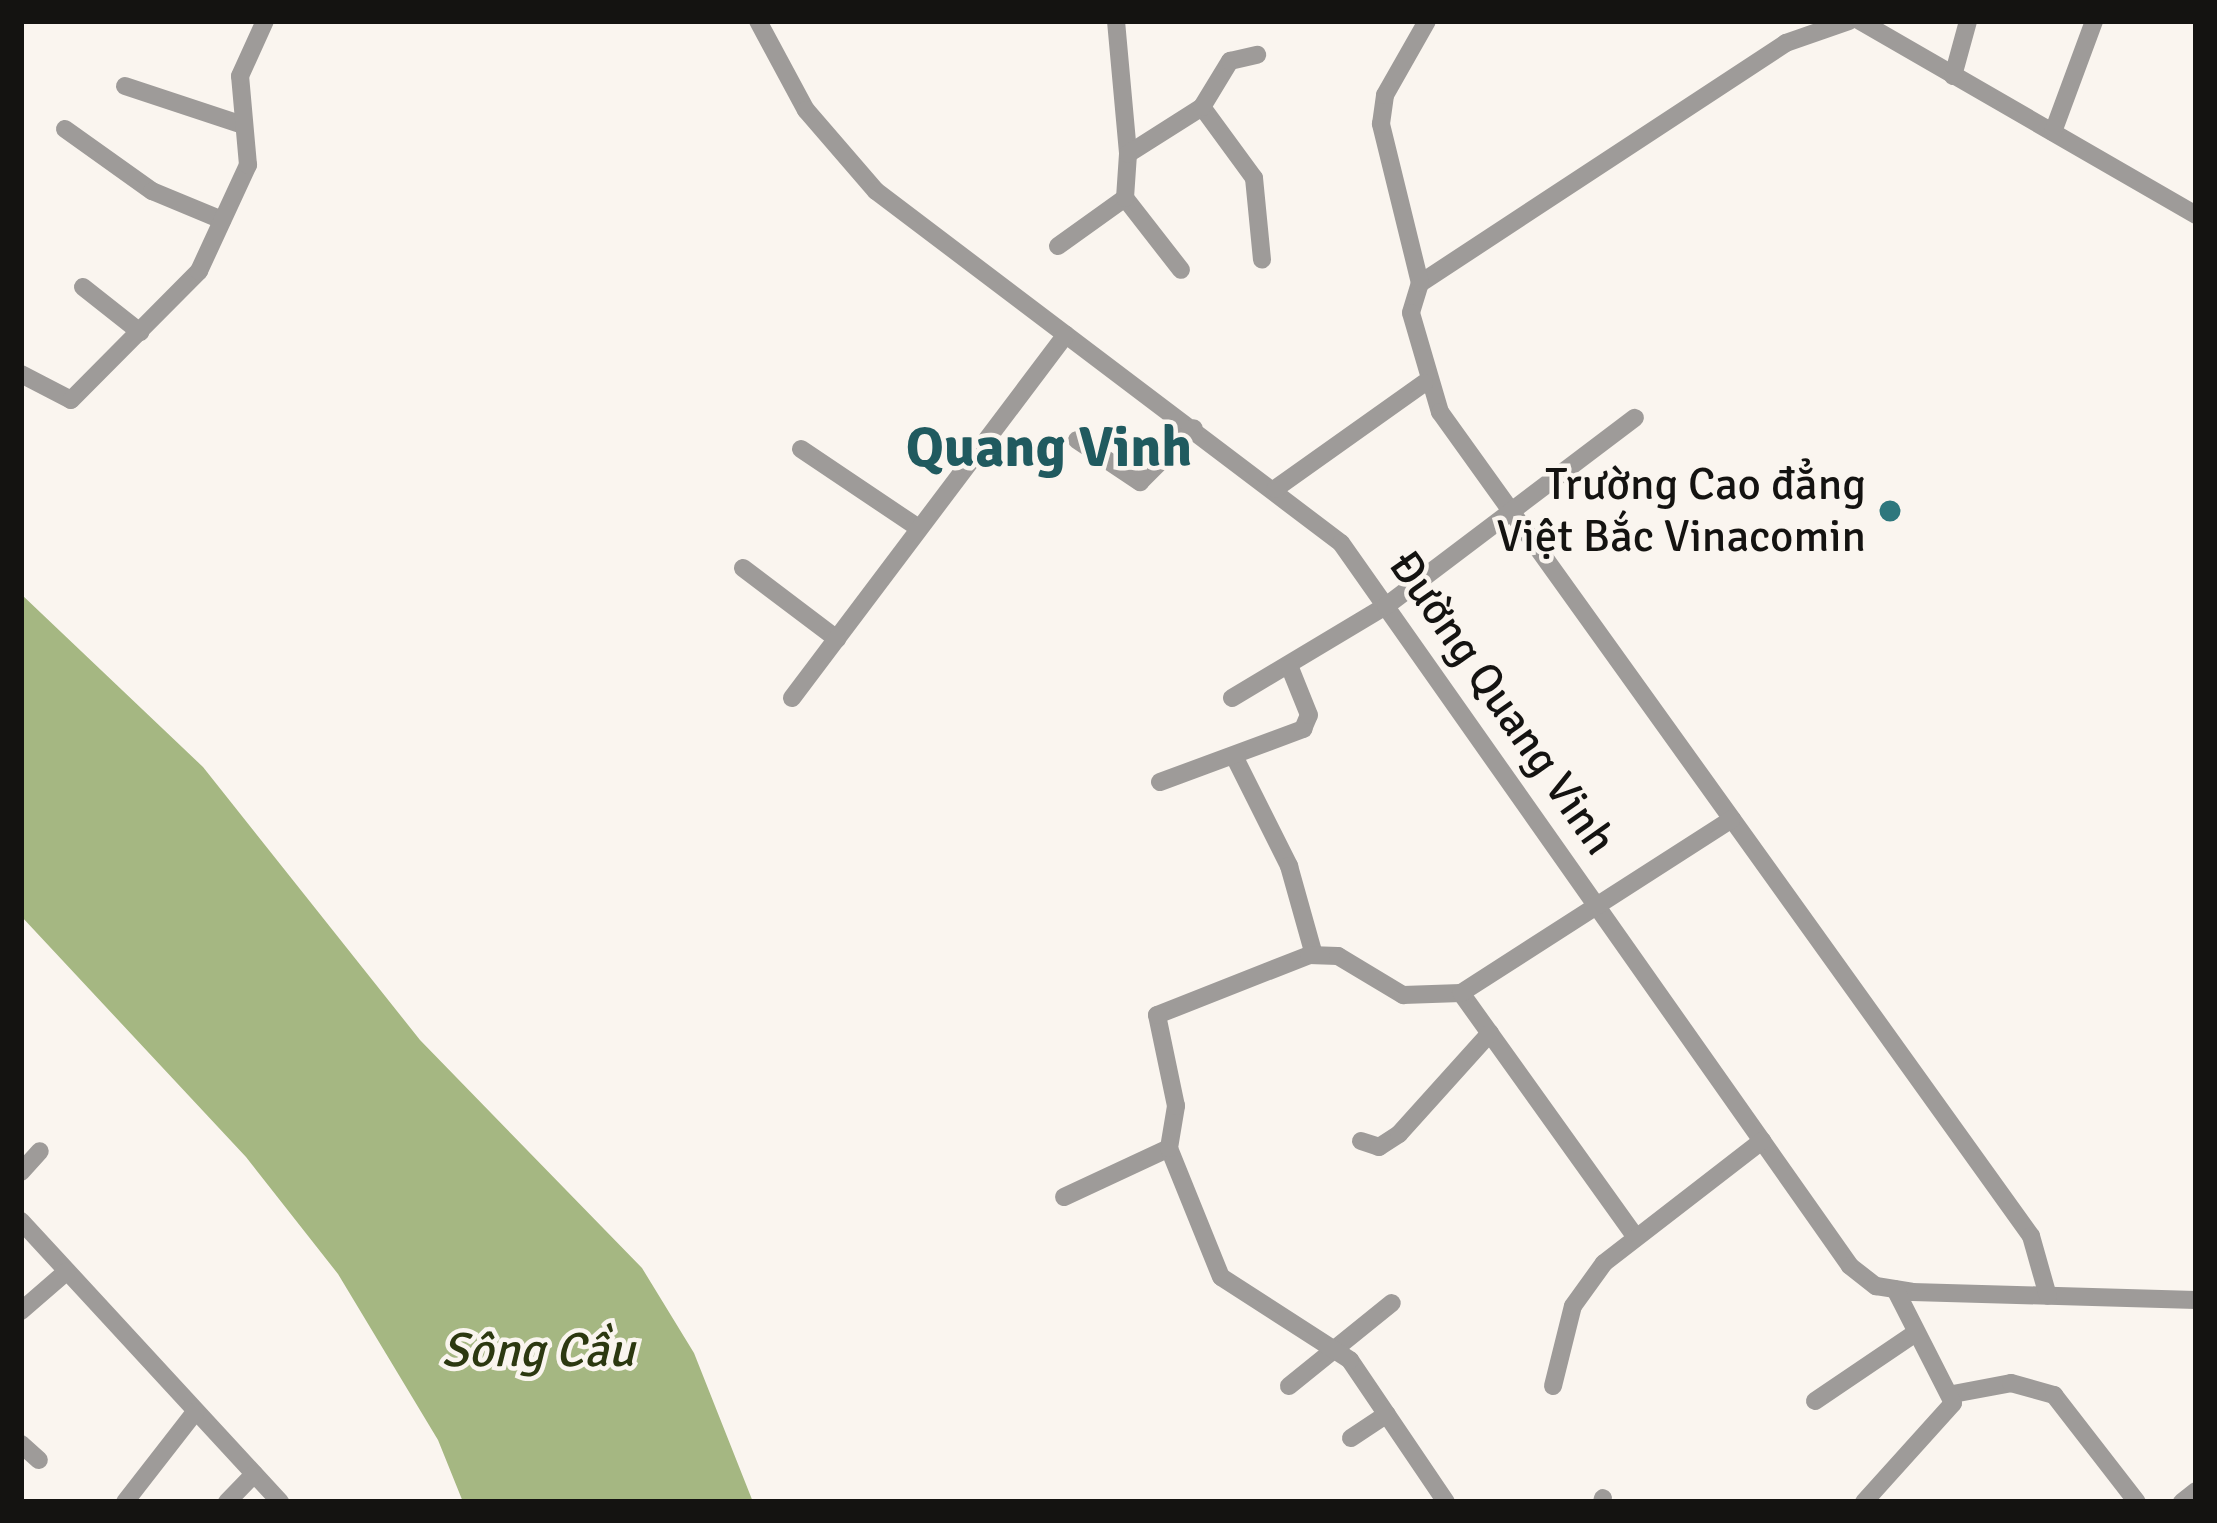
<!DOCTYPE html>
<html>
<head>
<meta charset="utf-8">
<style>
  body { margin:0 }
  #map { position:relative; width:2217px; height:1523px; overflow:hidden; background:#faf5ef; font-family:Signika,sans-serif }
  div>[style] { position:absolute }
  .water>* { inset:0; background:#a5b782 }
  .minor>* { height:18px; margin:-9px; padding:0 9px; transform-origin:9px; border-radius:9px; background:#9e9b99 }
  .dots>* { width:33px; height:33px; translate:-50% -50%; box-sizing:border-box; border:6px solid #faf5ef; border-radius:50% }
  span { translate:-50% -50%; white-space:nowrap; text-align:center; line-height:1.15; -webkit-text-stroke:9px #faf5ef; paint-order:stroke }
  .poi-label { font-size:45px; color:#141311 }
  .right { translate:-100% -50%; text-align:right }
  .street-label { font-size:45px; color:#141311 }
  .water-label { font-size:48px; color:#2c3810; font-style:italic }
  .district-label { font-size:57px; color:#205a5f; font-weight:700 }
  .frame { position:absolute; inset:0; border:24px solid #141311; pointer-events:none }
</style>
</head>
<body>
<div id="map">
  <div class="water">
    <i style="clip-path:polygon(21px 594px,203px 767px,420px 1040px,642px 1268px,694px 1353px,753px 1502px,463px 1502px,438px 1440px,338px 1274px,246px 1157px,21px 916px)"></i>
  </div>
  <div class="minor">
    <i style="left:758px;top:21px;width:101px;rotate:61.7deg"></i>
    <i style="left:806px;top:110px;width:107px;rotate:49.2deg"></i>
    <i style="left:876px;top:191px;width:583px;rotate:37.13deg"></i>
    <i style="left:1341px;top:543px;width:884px;rotate:54.85deg"></i>
    <i style="left:1850px;top:1266px;width:33px;rotate:38deg"></i>
    <i style="left:1876px;top:1286px;width:36px;rotate:9deg"></i>
    <i style="left:1912px;top:1292px;width:284px;rotate:1.6deg"></i>
    <i style="left:1116px;top:21px;width:134px;rotate:84.8deg"></i>
    <i style="left:1849px;top:21px;width:67px;rotate:160.8deg"></i>
    <i style="left:1786px;top:43px;width:438px;rotate:146.7deg"></i>
    <i style="left:1420px;top:283px;width:31px;rotate:107deg"></i>
    <i style="left:1411px;top:313px;width:103px;rotate:73.7deg"></i>
    <i style="left:1440px;top:412px;width:1014px;rotate:54.35deg"></i>
    <i style="left:2031px;top:1236px;width:62px;rotate:74.2deg"></i>
    <i style="left:1860px;top:21px;width:388px;rotate:30deg"></i>
    <i style="left:1953px;top:76px;width:57px;rotate:-74.7deg"></i>
    <i style="left:125px;top:86px;width:121px;rotate:18.3deg"></i>
    <i style="left:1202px;top:107px;width:88px;rotate:53.8deg"></i>
    <i style="left:1254px;top:178px;width:82px;rotate:84.4deg"></i>
    <i style="left:65px;top:129px;width:107px;rotate:35.5deg"></i>
    <i style="left:152px;top:191px;width:76px;rotate:22.5deg"></i>
    <i style="left:2053px;top:132px;width:118px;rotate:-69.7deg"></i>
    <i style="left:1125px;top:198px;width:91px;rotate:52.1deg"></i>
    <i style="left:1058px;top:246px;width:82px;rotate:-35.6deg"></i>
    <i style="left:1125px;top:198px;width:44px;rotate:-86.1deg"></i>
    <i style="left:1128px;top:154px;width:88px;rotate:-32.4deg"></i>
    <i style="left:1202px;top:107px;width:54px;rotate:-58.7deg"></i>
    <i style="left:1230px;top:61px;width:28px;rotate:-13deg"></i>
    <i style="left:1420px;top:283px;width:164px;rotate:-103.8deg"></i>
    <i style="left:1381px;top:124px;width:29px;rotate:-82deg"></i>
    <i style="left:1385px;top:95px;width:85px;rotate:-60.4deg"></i>
    <i style="left:83px;top:287px;width:73px;rotate:38.3deg"></i>
    <i style="left:21px;top:374px;width:56px;rotate:27.5deg"></i>
    <i style="left:71px;top:400px;width:182px;rotate:-45.2deg"></i>
    <i style="left:199px;top:271px;width:117px;rotate:-65.2deg"></i>
    <i style="left:248px;top:165px;width:89px;rotate:-95.1deg"></i>
    <i style="left:240px;top:76px;width:60px;rotate:-65.6deg"></i>
    <i style="left:1077px;top:440px;width:76px;rotate:33.7deg"></i>
    <i style="left:1140px;top:482px;width:76px;rotate:-45deg"></i>
    <i style="left:801px;top:449px;width:140px;rotate:33.9deg"></i>
    <i style="left:1275px;top:489px;width:183px;rotate:-35.4deg"></i>
    <i style="left:743px;top:568px;width:118px;rotate:37.1deg"></i>
    <i style="left:792px;top:698px;width:455px;rotate:-53deg"></i>
    <i style="left:1232px;top:698px;width:179px;rotate:-30.9deg"></i>
    <i style="left:1386px;top:606px;width:312px;rotate:-37.1deg"></i>
    <i style="left:1236px;top:760px;width:119px;rotate:63.4deg"></i>
    <i style="left:1289px;top:866px;width:92px;rotate:74.3deg"></i>
    <i style="left:1160px;top:782px;width:153px;rotate:-20.3deg"></i>
    <i style="left:1303px;top:729px;width:15px;rotate:-67deg"></i>
    <i style="left:1309px;top:715px;width:51px;rotate:-112deg"></i>
    <i style="left:1461px;top:993px;width:300px;rotate:54.4deg"></i>
    <i style="left:1361px;top:1141px;width:19px;rotate:18deg"></i>
    <i style="left:1379px;top:1147px;width:24px;rotate:-33deg"></i>
    <i style="left:1399px;top:1134px;width:136px;rotate:-48deg"></i>
    <i style="left:21px;top:1172px;width:28px;rotate:-48deg"></i>
    <i style="left:1064px;top:1197px;width:116px;rotate:-25deg"></i>
    <i style="left:21px;top:1221px;width:382px;rotate:47.3deg"></i>
    <i style="left:21px;top:1311px;width:60px;rotate:-40.9deg"></i>
    <i style="left:1289px;top:1386px;width:132px;rotate:-38.9deg"></i>
    <i style="left:1553px;top:1386px;width:82px;rotate:-76deg"></i>
    <i style="left:1573px;top:1306px;width:53px;rotate:-54.2deg"></i>
    <i style="left:1604px;top:1263px;width:200px;rotate:-37.7deg"></i>
    <i style="left:1953px;top:1394px;width:59px;rotate:-10.7deg"></i>
    <i style="left:2011px;top:1383px;width:45px;rotate:15.6deg"></i>
    <i style="left:2054px;top:1395px;width:135px;rotate:52.2deg"></i>
    <i style="left:1815px;top:1401px;width:120px;rotate:-34.1deg"></i>
    <i style="left:1351px;top:1438px;width:43px;rotate:-33.7deg"></i>
    <i style="left:21px;top:1444px;width:24px;rotate:42deg"></i>
    <i style="left:125px;top:1502px;width:114px;rotate:-52.1deg"></i>
    <i style="left:227px;top:1502px;width:39px;rotate:-46deg"></i>
    <i style="left:1446px;top:1502px;width:171px;rotate:-124.1deg"></i>
    <i style="left:1350px;top:1360px;width:153px;rotate:-147.2deg"></i>
    <i style="left:1221px;top:1277px;width:139px;rotate:-112deg"></i>
    <i style="left:1169px;top:1148px;width:43px;rotate:-80.5deg"></i>
    <i style="left:1176px;top:1106px;width:93px;rotate:-101.8deg"></i>
    <i style="left:1157px;top:1015px;width:163px;rotate:-21.5deg"></i>
    <i style="left:1309px;top:955px;width:29px;rotate:2deg"></i>
    <i style="left:1338px;top:956px;width:76px;rotate:31deg"></i>
    <i style="left:1403px;top:995px;width:58px;rotate:-2deg"></i>
    <i style="left:1461px;top:993px;width:322px;rotate:-32.7deg"></i>
    <i style="left:1602px;top:1502px;width:4px;rotate:-76deg"></i>
    <i style="left:1864px;top:1502px;width:133px;rotate:-48deg"></i>
    <i style="left:1953px;top:1403px;width:128px;rotate:-117deg"></i>
    <i style="left:2182px;top:1502px;width:18px;rotate:-38deg"></i>
  </div>
  <div class="dots">
    <i style="left:1890px;top:511px;background:#2e777d"></i>
  </div>
  <div class="poi-label">
    <span class="right" style="left:1866px;top:511px">Trường Cao đẳng<br>Việt Bắc Vinacomin</span>
  </div>
  <div class="street-label">
    <span style="left:1502px;top:703px;rotate:55deg">Đường Quang Vinh</span>
  </div>
  <div class="water-label">
    <span style="left:538px;top:1351px">Sông Cầu</span>
  </div>
  <div class="district-label">
    <span style="left:1049px;top:448px">Quang Vinh</span>
  </div>
  <div class="frame"></div>
</div>
</body>
</html>
